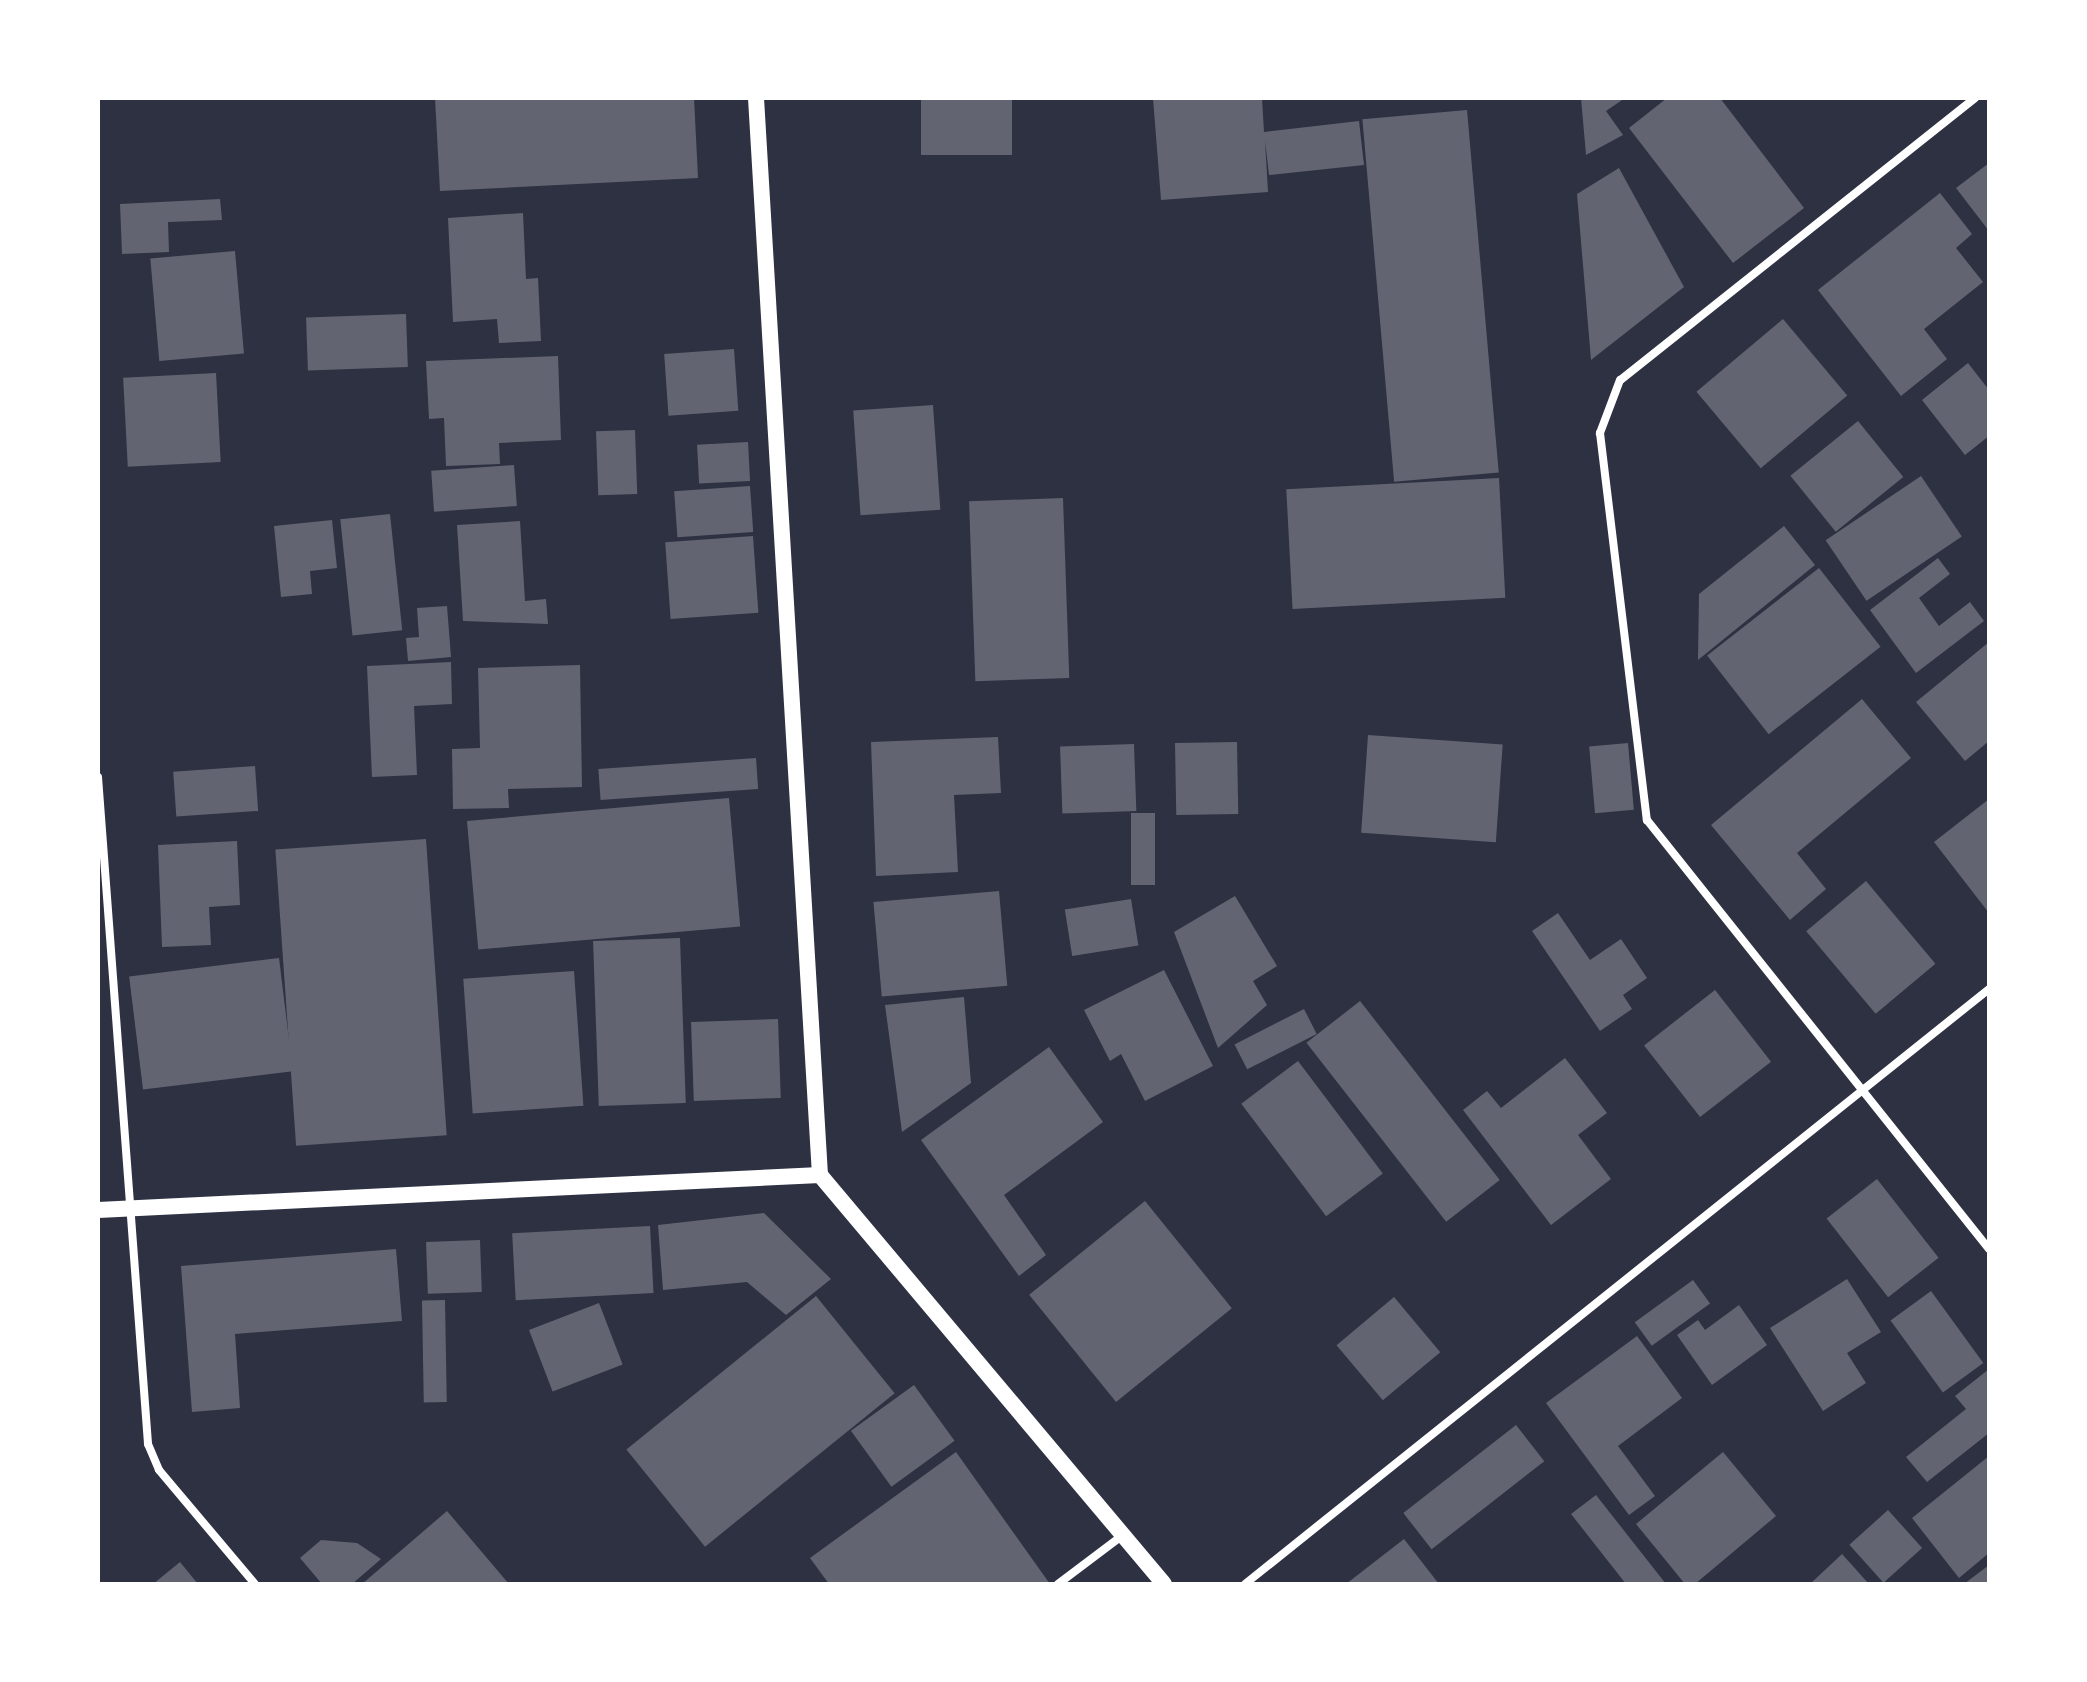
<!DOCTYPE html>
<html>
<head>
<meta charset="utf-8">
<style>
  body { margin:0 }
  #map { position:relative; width:2087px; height:1682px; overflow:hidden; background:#2d3142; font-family:Manrope,sans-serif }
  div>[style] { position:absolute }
  .building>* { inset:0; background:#626471; transform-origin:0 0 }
  .minor>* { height:8px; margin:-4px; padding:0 4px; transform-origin:4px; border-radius:4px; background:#fff }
  .secondary>* { height:16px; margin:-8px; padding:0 8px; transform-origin:8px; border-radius:8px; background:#fff }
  span { translate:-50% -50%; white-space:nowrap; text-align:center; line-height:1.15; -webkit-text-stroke:7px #fff; paint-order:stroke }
  .frame { position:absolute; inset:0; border:100px solid #fff; pointer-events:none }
</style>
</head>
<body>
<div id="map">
  <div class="building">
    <i style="clip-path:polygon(435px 98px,694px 98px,698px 178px,440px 191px)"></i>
    <i style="left:921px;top:98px;width:91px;height:57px"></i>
    <i style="clip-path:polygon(1153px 98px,1262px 98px,1264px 132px,1359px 121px,1364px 165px,1269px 175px,1265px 140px,1268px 192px,1161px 200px)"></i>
    <i style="clip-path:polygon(1581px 98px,1625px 98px,1606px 111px,1623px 135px,1586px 155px)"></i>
    <i style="clip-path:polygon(1667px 98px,1720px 98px,1804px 208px,1733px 263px,1629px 128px)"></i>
    <i style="left:1467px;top:110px;width:364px;height:105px;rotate:85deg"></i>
    <i style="clip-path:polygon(1989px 163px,1989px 231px,1956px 188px)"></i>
    <i style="clip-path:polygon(1619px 168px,1684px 287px,1591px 360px,1577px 194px)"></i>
    <i style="clip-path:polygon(1940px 193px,1972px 234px,1956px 248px,1983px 282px,1924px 329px,1947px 359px,1901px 396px,1818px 290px)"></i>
    <i style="clip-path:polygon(220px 199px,222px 220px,168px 222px,169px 252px,122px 254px,120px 204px)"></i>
    <i style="clip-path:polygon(523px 213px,526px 279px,538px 278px,541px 341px,499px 343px,497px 319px,453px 322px,448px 218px)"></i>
    <i style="left:235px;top:251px;width:103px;height:85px;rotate:85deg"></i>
    <i style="left:406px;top:314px;width:53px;height:100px;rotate:88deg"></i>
    <i style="left:1783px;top:319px;width:100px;height:113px;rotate:50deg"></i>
    <i style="left:734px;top:349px;width:62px;height:70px;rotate:86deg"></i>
    <i style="clip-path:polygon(558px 356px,561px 440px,499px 443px,500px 464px,446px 466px,444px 418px,429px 419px,426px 361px)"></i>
    <i style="clip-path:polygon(1968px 363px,1989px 390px,1989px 436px,1965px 455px,1922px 400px)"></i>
    <i style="left:216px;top:373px;width:89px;height:93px;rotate:87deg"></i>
    <i style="left:933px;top:405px;width:105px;height:80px;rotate:86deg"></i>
    <i style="left:1858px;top:421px;width:72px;height:87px;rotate:51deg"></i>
    <i style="left:635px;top:430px;width:64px;height:39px;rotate:88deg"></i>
    <i style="left:748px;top:442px;width:39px;height:51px;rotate:87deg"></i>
    <i style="left:514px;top:465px;width:41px;height:83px;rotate:86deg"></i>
    <i style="left:1921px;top:476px;width:73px;height:115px;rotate:56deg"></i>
    <i style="left:1499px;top:478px;width:120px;height:213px;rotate:87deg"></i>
    <i style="left:750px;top:486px;width:46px;height:76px;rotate:86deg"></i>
    <i style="left:1063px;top:498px;width:180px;height:94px;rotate:88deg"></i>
    <i style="left:390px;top:514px;width:117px;height:50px;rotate:84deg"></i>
    <i style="clip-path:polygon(332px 520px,337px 568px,310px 571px,312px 594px,281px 597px,274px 526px)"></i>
    <i style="clip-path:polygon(520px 521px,525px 601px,546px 599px,548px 624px,463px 621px,457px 525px)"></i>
    <i style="clip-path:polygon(1784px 526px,1815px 565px,1698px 660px,1699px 594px)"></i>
    <i style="left:753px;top:536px;width:77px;height:88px;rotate:86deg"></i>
    <i style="clip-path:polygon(1938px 558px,1950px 574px,1919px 598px,1939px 626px,1970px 602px,1984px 621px,1916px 673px,1870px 610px)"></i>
    <i style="left:1819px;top:568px;width:100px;height:142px;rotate:52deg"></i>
    <i style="clip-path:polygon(447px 606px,451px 657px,408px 661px,406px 638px,419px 637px,417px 608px)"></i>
    <i style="clip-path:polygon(1989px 642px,1989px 741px,1965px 761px,1916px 702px)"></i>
    <i style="clip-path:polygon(451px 662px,452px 704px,414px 706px,417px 775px,372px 777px,367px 666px)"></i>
    <i style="clip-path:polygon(580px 665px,582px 787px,508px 789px,509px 808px,453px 809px,452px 749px,480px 748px,478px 668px)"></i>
    <i style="clip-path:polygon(1862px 699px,1911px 758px,1797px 853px,1826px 889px,1790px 920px,1711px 825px)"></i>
    <i style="left:1368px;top:735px;width:135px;height:98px;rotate:4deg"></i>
    <i style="clip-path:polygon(998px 737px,1001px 793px,954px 795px,958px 872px,876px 876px,871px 742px)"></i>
    <i style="left:1237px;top:742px;width:72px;height:62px;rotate:89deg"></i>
    <i style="left:1628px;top:743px;width:67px;height:39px;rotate:85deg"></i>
    <i style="left:1134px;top:744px;width:67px;height:74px;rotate:88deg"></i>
    <i style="left:756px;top:758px;width:31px;height:158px;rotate:86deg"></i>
    <i style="left:255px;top:766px;width:45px;height:82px;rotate:86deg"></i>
    <i style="left:729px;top:798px;width:129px;height:263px;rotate:85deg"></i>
    <i style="clip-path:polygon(1989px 799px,1989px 913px,1934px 842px)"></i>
    <i style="left:1131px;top:813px;width:24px;height:72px"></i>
    <i style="left:426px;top:839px;width:297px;height:151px;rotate:86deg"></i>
    <i style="clip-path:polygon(237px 841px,240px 905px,209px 907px,211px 945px,162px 947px,158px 845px)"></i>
    <i style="left:1866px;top:881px;width:108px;height:78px;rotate:50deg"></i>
    <i style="left:999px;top:891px;width:95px;height:126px;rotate:85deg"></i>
    <i style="clip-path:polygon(1235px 896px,1277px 966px,1253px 981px,1267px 1005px,1218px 1048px,1174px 932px)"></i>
    <i style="left:1131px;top:899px;width:47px;height:67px;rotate:81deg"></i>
    <i style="clip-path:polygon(1558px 913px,1590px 960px,1621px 939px,1647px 978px,1623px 995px,1632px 1009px,1600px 1031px,1532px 931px)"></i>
    <i style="left:680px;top:938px;width:165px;height:87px;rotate:88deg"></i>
    <i style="left:279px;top:958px;width:114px;height:151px;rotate:83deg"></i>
    <i style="clip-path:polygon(1164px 970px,1213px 1066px,1145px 1101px,1121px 1054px,1110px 1061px,1084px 1010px)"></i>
    <i style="left:574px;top:971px;width:135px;height:111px;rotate:86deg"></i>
    <i style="left:1715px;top:990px;width:91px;height:90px;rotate:52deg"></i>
    <i style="clip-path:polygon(964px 997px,971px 1083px,902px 1132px,885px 1005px)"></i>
    <i style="left:1360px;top:1001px;width:227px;height:68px;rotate:52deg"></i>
    <i style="left:1304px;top:1009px;width:28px;height:78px;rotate:63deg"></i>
    <i style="left:778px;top:1019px;width:79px;height:87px;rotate:88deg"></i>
    <i style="clip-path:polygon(1049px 1047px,1103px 1122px,1004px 1195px,1046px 1255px,1019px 1276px,921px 1140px)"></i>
    <i style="clip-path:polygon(1565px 1058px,1607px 1113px,1578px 1135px,1611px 1179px,1551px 1225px,1463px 1110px,1487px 1091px,1501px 1108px)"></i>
    <i style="left:1298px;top:1061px;width:141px;height:71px;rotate:53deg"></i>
    <i style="left:1877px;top:1179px;width:100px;height:64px;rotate:52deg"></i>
    <i style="left:1145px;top:1201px;width:138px;height:149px;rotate:51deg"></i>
    <i style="clip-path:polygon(764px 1213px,831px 1279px,786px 1315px,747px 1282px,663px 1290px,658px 1225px)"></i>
    <i style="left:650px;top:1226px;width:67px;height:138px;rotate:87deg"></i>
    <i style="left:480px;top:1240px;width:52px;height:54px;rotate:88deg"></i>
    <i style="clip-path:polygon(396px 1249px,402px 1321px,235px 1334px,240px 1408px,192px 1412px,181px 1266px)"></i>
    <i style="clip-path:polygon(1847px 1279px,1881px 1332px,1847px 1353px,1866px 1383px,1823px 1411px,1770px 1328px)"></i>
    <i style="left:1693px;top:1280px;width:29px;height:72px;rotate:54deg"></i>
    <i style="left:1931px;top:1291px;width:89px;height:50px;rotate:54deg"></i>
    <i style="left:816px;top:1296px;width:125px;height:244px;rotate:51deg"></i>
    <i style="left:1394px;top:1297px;width:72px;height:75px;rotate:50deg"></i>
    <i style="left:445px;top:1300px;width:102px;height:23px;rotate:89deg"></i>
    <i style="left:599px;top:1303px;width:66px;height:75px;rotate:69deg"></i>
    <i style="clip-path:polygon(1739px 1305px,1767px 1345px,1712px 1385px,1677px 1335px,1698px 1320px,1705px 1330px)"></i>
    <i style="clip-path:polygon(1637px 1336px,1682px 1398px,1618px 1446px,1655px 1496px,1629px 1515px,1546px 1403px)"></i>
    <i style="clip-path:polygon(1989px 1369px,1989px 1433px,1927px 1482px,1906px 1457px,1966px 1409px,1955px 1396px)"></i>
    <i style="left:914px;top:1385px;width:69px;height:78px;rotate:54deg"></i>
    <i style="left:1516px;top:1425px;width:46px;height:143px;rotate:52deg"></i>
    <i style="clip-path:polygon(956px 1452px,1050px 1584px,829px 1584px,810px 1558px)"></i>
    <i style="clip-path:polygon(1723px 1452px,1776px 1516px,1695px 1584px,1685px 1584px,1636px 1524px)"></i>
    <i style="clip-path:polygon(1989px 1456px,1989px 1553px,1959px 1578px,1912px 1518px)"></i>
    <i style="clip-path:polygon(1596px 1495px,1666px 1584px,1626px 1584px,1571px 1514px)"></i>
    <i style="left:1888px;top:1510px;width:51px;height:52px;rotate:48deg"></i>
    <i style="clip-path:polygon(447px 1511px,509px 1584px,362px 1584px)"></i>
    <i style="clip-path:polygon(1404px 1539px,1439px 1584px,1346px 1584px)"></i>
    <i style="clip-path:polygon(321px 1540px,357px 1543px,381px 1559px,352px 1584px,322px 1584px,300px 1558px)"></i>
    <i style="clip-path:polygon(1842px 1554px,1869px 1584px,1810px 1584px)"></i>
    <i style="clip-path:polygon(180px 1562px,198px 1584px,153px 1584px)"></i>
    <i style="clip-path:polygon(1989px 1565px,1989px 1584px,1964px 1584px)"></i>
  </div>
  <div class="minor">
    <i style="left:1975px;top:98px;width:453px;rotate:141.5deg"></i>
    <i style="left:1620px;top:380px;width:57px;rotate:110.7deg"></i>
    <i style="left:1600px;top:433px;width:390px;rotate:83.1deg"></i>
    <i style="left:1647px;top:820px;width:549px;rotate:51.44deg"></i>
    <i style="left:98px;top:777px;width:669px;rotate:85.71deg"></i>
    <i style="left:148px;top:1444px;width:28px;rotate:67deg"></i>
    <i style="left:159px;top:1470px;width:149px;rotate:49.9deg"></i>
    <i style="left:1058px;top:1584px;width:81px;rotate:-37deg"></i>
    <i style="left:1245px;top:1584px;width:953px;rotate:-38.65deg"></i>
  </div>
  <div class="secondary">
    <i style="left:756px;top:98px;width:1079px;rotate:86.6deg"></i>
    <i style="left:820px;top:1175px;width:534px;rotate:49.93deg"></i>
    <i style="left:98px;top:1210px;width:723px;rotate:-2.78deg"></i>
  </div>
  <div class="frame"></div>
</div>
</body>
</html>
